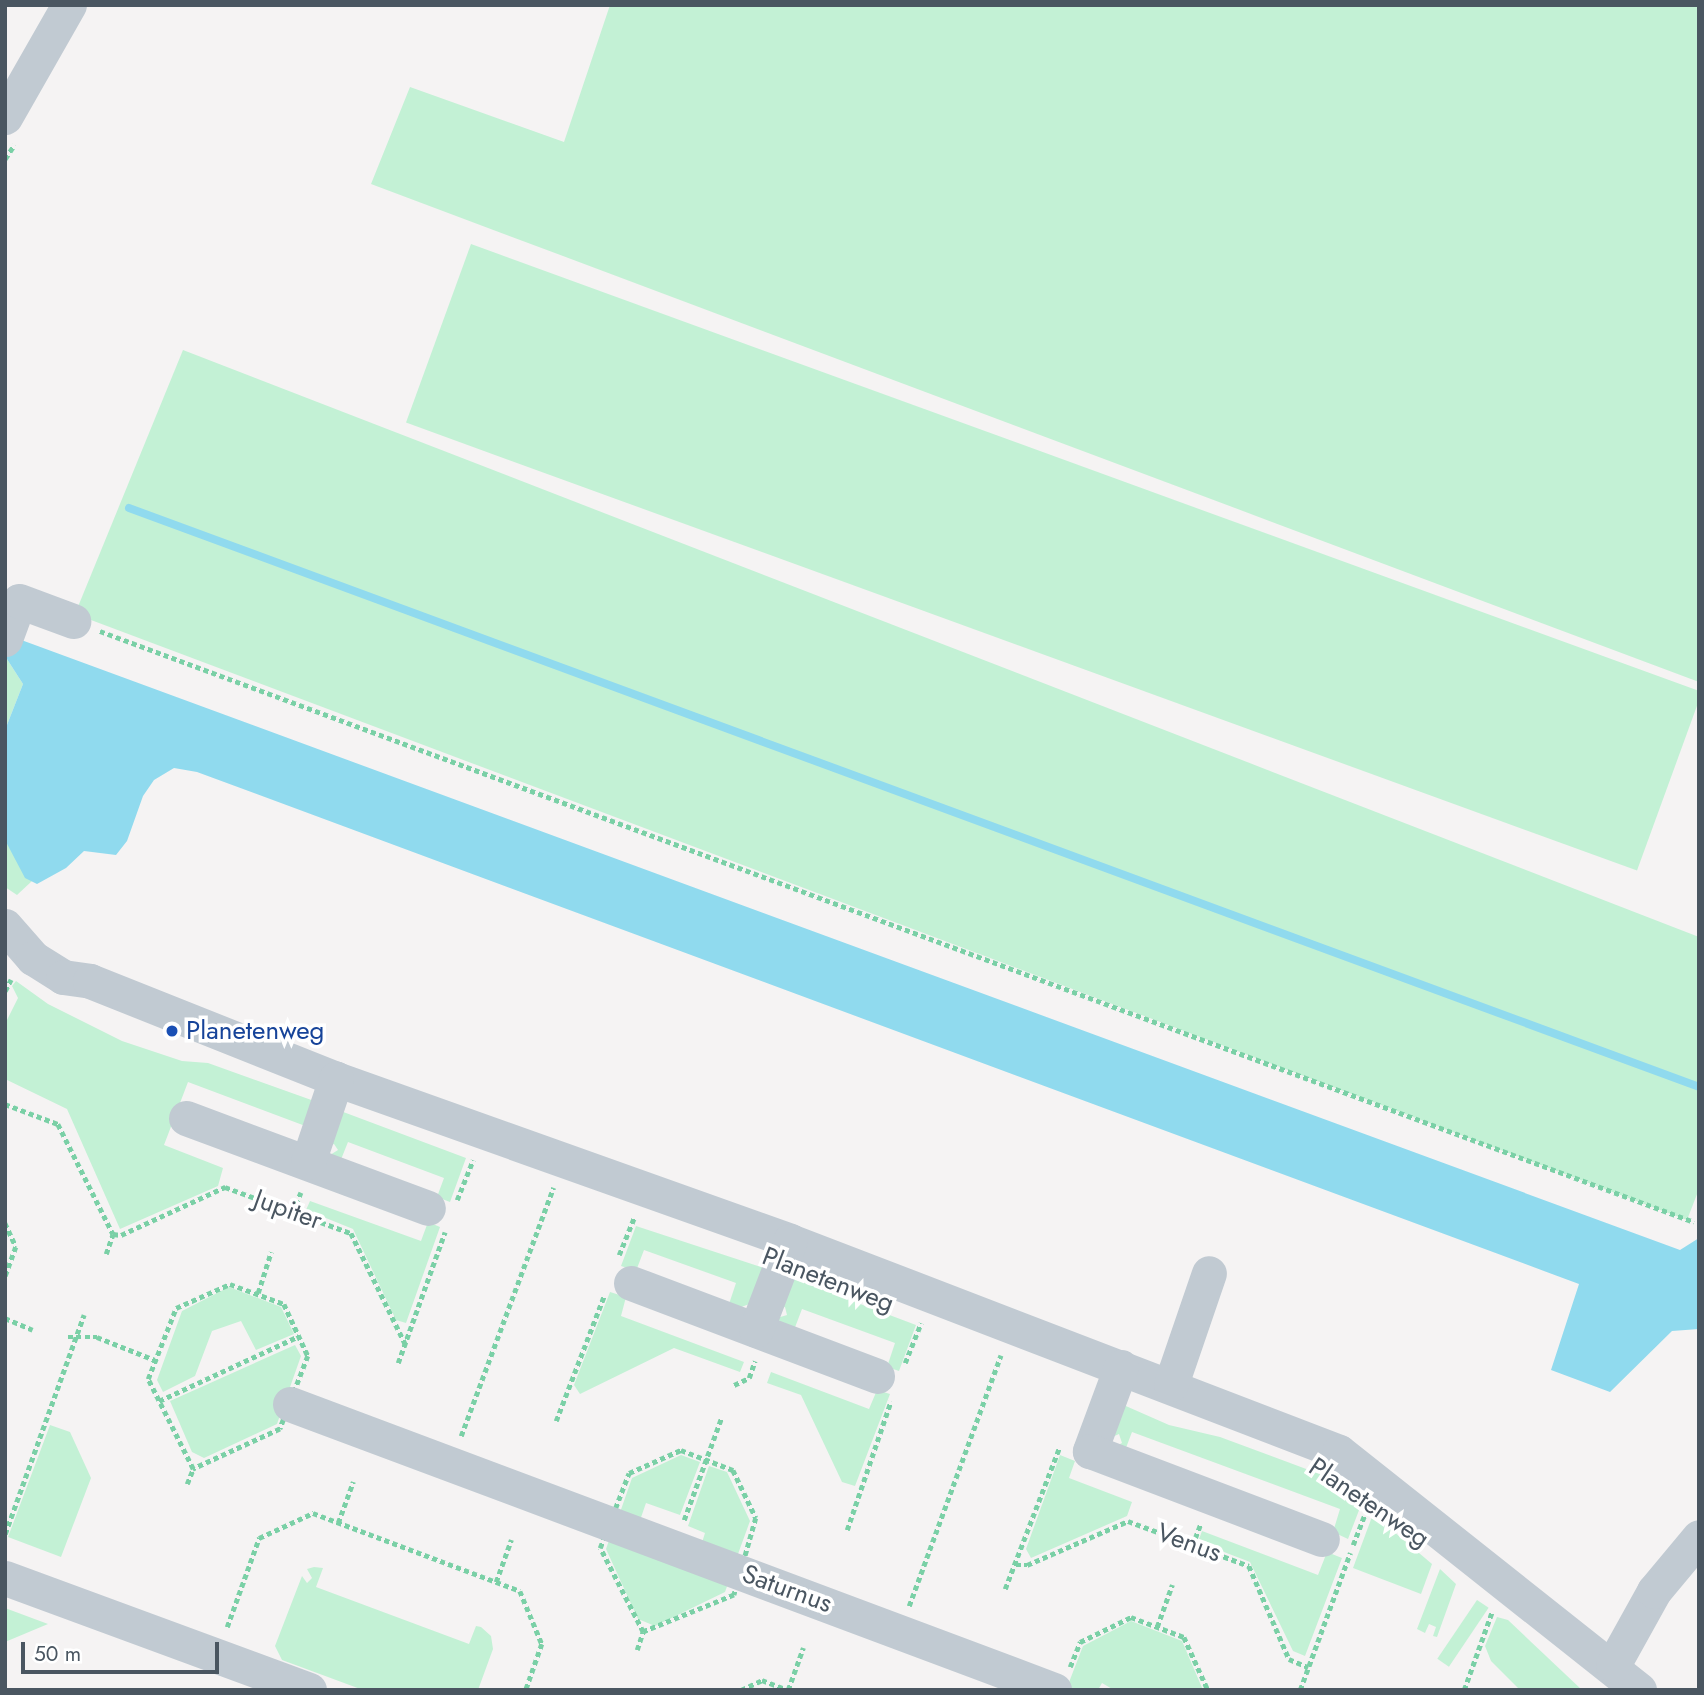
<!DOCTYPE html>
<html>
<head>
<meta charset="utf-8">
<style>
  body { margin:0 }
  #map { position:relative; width:1704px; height:1695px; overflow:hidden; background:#f5f3f3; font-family:Jost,sans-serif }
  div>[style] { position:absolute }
  .green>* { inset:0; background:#c3f1d5; transform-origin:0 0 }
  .water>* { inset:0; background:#90daee }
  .stream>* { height:8px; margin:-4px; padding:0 4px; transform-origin:4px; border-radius:4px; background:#90daee }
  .path>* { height:4.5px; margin-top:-2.25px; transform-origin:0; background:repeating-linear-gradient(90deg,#7ad0a6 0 5px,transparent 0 8.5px) }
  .minor>* { height:35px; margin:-17.5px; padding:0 17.5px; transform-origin:17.5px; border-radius:17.5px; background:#c1cad2 }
  .dots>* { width:19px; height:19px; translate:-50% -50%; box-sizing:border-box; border:4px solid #fff; border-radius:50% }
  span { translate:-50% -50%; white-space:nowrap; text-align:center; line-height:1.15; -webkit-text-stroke:7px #fff; paint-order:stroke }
  .transit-label { font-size:26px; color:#164399 }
  .left { translate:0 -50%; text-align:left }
  .street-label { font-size:26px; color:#4a5661 }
  .frame { position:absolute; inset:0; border:7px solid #4a5661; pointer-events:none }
  .scale { position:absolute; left:21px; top:1642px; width:198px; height:32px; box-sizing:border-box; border:4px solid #4a5661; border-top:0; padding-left:9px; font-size:21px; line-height:24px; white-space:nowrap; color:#4a5661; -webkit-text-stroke:5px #fff; paint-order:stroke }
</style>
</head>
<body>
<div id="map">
  <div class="green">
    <i style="clip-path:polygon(610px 5px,1699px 5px,1699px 682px,371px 184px,410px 87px,564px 142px)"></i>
    <i style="left:471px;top:244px;width:1310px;height:190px;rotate:20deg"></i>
    <i style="clip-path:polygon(183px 350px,1699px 937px,1699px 1189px,1687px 1220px,75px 614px)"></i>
    <i style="clip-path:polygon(5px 656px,23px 684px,5px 730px)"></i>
    <i style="clip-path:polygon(5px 840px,32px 881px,17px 895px,5px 887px)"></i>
    <i style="clip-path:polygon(16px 981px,48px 1004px,122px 1041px,182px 1061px,208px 1063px,317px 1102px,308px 1127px,188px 1082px,164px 1145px,223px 1168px,218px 1186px,120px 1229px,67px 1109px,5px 1079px,5px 1024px,18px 998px,12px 986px)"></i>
    <i style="clip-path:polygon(338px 1110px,466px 1158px,450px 1202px,437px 1197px,444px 1178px,348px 1142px,340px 1162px,330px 1155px,338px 1150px,334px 1144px,328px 1146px)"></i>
    <i style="clip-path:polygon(310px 1201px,421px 1241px,428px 1222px,440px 1227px,406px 1323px,396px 1320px,353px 1229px,306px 1210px)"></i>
    <i style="clip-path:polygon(636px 1226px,767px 1269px,752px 1303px,736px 1309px,728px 1307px,736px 1283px,644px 1250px,636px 1271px,621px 1266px)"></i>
    <i style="clip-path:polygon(786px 1276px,916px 1325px,899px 1371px,887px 1367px,895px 1343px,802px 1309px,794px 1330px,785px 1327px,777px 1318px,787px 1315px,785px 1307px,775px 1309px)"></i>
    <i style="clip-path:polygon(229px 1287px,281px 1307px,294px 1334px,256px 1350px,241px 1321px,212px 1331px,195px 1376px,163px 1392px,157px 1380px,182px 1311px)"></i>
    <i style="clip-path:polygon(610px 1292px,626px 1297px,621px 1316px,744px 1362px,740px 1372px,674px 1348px,580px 1394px,574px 1385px)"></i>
    <i style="clip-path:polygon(295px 1345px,301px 1356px,277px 1424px,204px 1458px,192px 1452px,170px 1401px)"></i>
    <i style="clip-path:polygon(771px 1372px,869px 1409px,877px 1390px,890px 1394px,855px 1486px,842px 1482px,801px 1395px,767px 1383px)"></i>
    <i style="clip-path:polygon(1119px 1403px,1169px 1425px,1220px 1437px,1325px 1476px,1361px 1505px,1348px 1539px,1333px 1532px,1340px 1509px,1132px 1432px,1124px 1453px,1112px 1448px,1122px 1443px,1119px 1434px,1110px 1438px)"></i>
    <i style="clip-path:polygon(50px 1425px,70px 1432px,91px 1478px,61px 1557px,8px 1537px)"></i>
    <i style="clip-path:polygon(681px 1455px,700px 1462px,680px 1515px,646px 1503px,637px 1529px,617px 1521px,632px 1478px)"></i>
    <i style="clip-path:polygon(1060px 1455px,1075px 1461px,1069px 1478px,1132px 1502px,1127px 1516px,1031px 1558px,1026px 1549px)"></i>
    <i style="clip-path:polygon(709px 1466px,727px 1472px,750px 1521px,734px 1565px,699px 1552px,705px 1533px,688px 1526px)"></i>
    <i style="clip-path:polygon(1373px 1514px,1432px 1564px,1421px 1594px,1353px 1568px)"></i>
    <i style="clip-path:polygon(1202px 1531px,1318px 1575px,1327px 1552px,1342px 1558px,1305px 1656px,1293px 1651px,1250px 1562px,1198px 1542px)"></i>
    <i style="clip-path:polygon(612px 1532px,731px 1575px,725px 1592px,655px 1626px,638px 1619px,606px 1549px)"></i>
    <i style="clip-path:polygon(314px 1567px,323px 1568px,316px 1587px,469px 1644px,476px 1626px,481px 1627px,491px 1636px,493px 1649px,478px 1690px,363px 1690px,282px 1660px,275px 1646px,302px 1576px,307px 1583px,312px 1578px,307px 1569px)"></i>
    <i style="clip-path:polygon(1440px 1569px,1456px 1584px,1437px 1637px,1433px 1636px,1436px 1627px,1429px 1624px,1425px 1633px,1417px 1629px)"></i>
    <i style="left:1477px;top:1600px;width:14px;height:71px;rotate:34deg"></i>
    <i style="clip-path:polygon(5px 1608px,48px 1624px,5px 1642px)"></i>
    <i style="clip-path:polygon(1497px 1617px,1508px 1620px,1582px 1690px,1520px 1690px,1491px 1661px,1485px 1646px)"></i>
    <i style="clip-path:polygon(1131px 1621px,1182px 1641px,1203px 1690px,1114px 1690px,1102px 1683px,1098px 1690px,1066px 1690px,1083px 1646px)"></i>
  </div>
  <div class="water">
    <i style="clip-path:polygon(5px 634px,1680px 1250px,1699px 1238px,1699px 1329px,1672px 1331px,1610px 1392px,1551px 1370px,1579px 1284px,197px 772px,174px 768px,154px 780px,143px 796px,127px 841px,116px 855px,84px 851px,66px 868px,37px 884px,25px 878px,5px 840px,5px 730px,23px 684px,5px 656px)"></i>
  </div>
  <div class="stream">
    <i style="left:129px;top:508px;width:1673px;rotate:20.24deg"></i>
  </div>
  <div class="path">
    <i style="left:5px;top:159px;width:17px;rotate:-57deg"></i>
    <i style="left:100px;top:631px;width:1700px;rotate:20.34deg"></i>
    <i style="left:5px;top:991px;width:13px;rotate:-63deg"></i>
    <i style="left:5px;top:1104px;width:57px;rotate:20.7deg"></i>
    <i style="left:58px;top:1124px;width:123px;rotate:63.4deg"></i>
    <i style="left:113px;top:1234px;width:8px;rotate:7deg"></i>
    <i style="left:121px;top:1235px;width:115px;rotate:-24.8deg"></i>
    <i style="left:225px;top:1187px;width:134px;rotate:20.1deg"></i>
    <i style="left:351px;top:1233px;width:123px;rotate:63.9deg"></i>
    <i style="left:457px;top:1200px;width:43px;rotate:-68.2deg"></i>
    <i style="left:289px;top:1220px;width:30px;rotate:-67deg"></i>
    <i style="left:5px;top:1223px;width:26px;rotate:65deg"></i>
    <i style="left:16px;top:1247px;width:32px;rotate:110deg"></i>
    <i style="left:106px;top:1254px;width:21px;rotate:-71deg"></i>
    <i style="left:619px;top:1255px;width:40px;rotate:-68deg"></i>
    <i style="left:230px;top:1284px;width:58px;rotate:20.3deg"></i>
    <i style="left:284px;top:1304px;width:57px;rotate:65.2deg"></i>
    <i style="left:308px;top:1356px;width:78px;rotate:111deg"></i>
    <i style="left:280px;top:1429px;width:96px;rotate:155.3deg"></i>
    <i style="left:193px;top:1469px;width:101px;rotate:-116.6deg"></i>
    <i style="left:148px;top:1379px;width:76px;rotate:-68.5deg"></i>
    <i style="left:176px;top:1308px;width:59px;rotate:-24deg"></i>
    <i style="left:258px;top:1293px;width:43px;rotate:-72.4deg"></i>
    <i style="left:5px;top:1318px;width:30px;rotate:23deg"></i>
    <i style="left:68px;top:1337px;width:29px"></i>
    <i style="left:97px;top:1337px;width:62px;rotate:21.6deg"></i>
    <i style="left:398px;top:1363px;width:139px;rotate:-70.3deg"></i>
    <i style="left:905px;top:1363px;width:43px;rotate:-68.2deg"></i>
    <i style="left:734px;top:1385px;width:17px;rotate:-25deg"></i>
    <i style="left:749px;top:1378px;width:18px;rotate:-71deg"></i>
    <i style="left:159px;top:1401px;width:154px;rotate:-24.9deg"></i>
    <i style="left:556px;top:1421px;width:134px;rotate:-69deg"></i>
    <i style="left:461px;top:1436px;width:265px;rotate:-69.6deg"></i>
    <i style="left:681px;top:1450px;width:56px;rotate:21deg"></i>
    <i style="left:733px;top:1470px;width:53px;rotate:64.4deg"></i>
    <i style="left:756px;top:1518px;width:80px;rotate:105.9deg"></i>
    <i style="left:734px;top:1595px;width:98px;rotate:157.9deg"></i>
    <i style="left:643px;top:1632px;width:94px;rotate:-117.1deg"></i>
    <i style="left:600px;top:1548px;width:80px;rotate:-68.9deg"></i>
    <i style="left:629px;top:1473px;width:57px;rotate:-23.9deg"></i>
    <i style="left:187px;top:1484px;width:16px;rotate:-68deg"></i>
    <i style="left:684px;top:1520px;width:108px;rotate:-69.9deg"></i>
    <i style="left:338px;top:1523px;width:44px;rotate:-69.9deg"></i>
    <i style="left:847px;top:1530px;width:136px;rotate:-71.2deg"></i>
    <i style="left:5px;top:1534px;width:233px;rotate:-70.2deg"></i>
    <i style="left:1353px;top:1545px;width:36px;rotate:-69deg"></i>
    <i style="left:1189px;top:1554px;width:31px;rotate:-69deg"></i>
    <i style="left:1016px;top:1565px;width:11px"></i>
    <i style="left:1027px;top:1565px;width:110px;rotate:-23.5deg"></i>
    <i style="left:1128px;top:1521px;width:129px;rotate:20.4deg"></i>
    <i style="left:1249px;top:1566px;width:101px;rotate:66.7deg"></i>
    <i style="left:1289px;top:1659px;width:21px;rotate:23deg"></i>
    <i style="left:496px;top:1582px;width:45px;rotate:-70.3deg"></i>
    <i style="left:1005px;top:1589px;width:151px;rotate:-69deg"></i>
    <i style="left:909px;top:1606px;width:267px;rotate:-69.9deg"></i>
    <i style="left:227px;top:1627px;width:95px;rotate:-70.2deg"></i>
    <i style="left:259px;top:1538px;width:60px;rotate:-24.8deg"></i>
    <i style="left:313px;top:1513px;width:221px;rotate:20.6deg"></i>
    <i style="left:520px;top:1591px;width:57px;rotate:67.5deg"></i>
    <i style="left:542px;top:1644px;width:49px;rotate:109.2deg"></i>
    <i style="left:1157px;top:1627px;width:45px;rotate:-70.3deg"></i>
    <i style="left:637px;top:1650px;width:19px;rotate:-72deg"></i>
    <i style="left:1070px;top:1667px;width:27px;rotate:-68deg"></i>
    <i style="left:1080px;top:1642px;width:57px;rotate:-26.1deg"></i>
    <i style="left:1131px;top:1617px;width:57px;rotate:20.7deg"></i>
    <i style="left:1184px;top:1637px;width:58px;rotate:65.6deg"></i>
    <i style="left:741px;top:1690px;width:23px;rotate:-25deg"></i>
    <i style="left:762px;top:1680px;width:28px;rotate:21deg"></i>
    <i style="left:788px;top:1690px;width:45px;rotate:-70.3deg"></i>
    <i style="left:1300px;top:1690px;width:146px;rotate:-69.9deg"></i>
    <i style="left:1464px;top:1690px;width:83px;rotate:-70.3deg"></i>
  </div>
  <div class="minor">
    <i style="left:5px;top:117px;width:129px;rotate:-60.3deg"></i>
    <i style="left:5px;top:639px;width:40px;rotate:-69.8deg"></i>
    <i style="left:19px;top:601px;width:58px;rotate:20.3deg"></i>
    <i style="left:5px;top:926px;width:43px;rotate:48.8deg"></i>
    <i style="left:33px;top:958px;width:36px;rotate:32deg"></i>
    <i style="left:63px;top:977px;width:27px;rotate:8deg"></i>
    <i style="left:90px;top:981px;width:265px;rotate:21.7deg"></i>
    <i style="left:336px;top:1079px;width:482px;rotate:19.6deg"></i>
    <i style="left:790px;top:1241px;width:588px;rotate:21.02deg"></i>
    <i style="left:1339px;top:1452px;width:383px;rotate:38.4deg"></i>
    <i style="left:186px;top:1118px;width:258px;rotate:20.4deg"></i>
    <i style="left:308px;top:1162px;width:88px;rotate:-71.4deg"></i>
    <i style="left:631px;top:1283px;width:263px;rotate:20.7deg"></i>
    <i style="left:756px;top:1330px;width:95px;rotate:-69.1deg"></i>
    <i style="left:1121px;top:1367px;width:90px;rotate:110.3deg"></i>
    <i style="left:1090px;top:1451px;width:248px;rotate:20.8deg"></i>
    <i style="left:1171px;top:1384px;width:117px;rotate:-71.1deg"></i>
    <i style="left:290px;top:1404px;width:816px;rotate:20.52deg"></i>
    <i style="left:5px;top:1578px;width:324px;rotate:20.2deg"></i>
    <i style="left:1613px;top:1665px;width:85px;rotate:-61deg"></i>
    <i style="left:1654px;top:1591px;width:70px;rotate:-50.2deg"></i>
  </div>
  <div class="dots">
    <i style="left:172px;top:1031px;background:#1a4fb4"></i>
  </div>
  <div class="transit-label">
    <span class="left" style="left:186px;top:1031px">Planetenweg</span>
  </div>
  <div class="street-label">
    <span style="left:288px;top:1210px;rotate:20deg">Jupiter</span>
    <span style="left:828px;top:1280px;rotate:21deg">Planetenweg</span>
    <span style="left:1369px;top:1503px;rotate:34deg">Planetenweg</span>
    <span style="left:1189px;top:1543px;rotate:20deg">Venus</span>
    <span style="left:787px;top:1589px;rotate:20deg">Saturnus</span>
  </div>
  <div class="frame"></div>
  <div class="scale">50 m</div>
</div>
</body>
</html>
